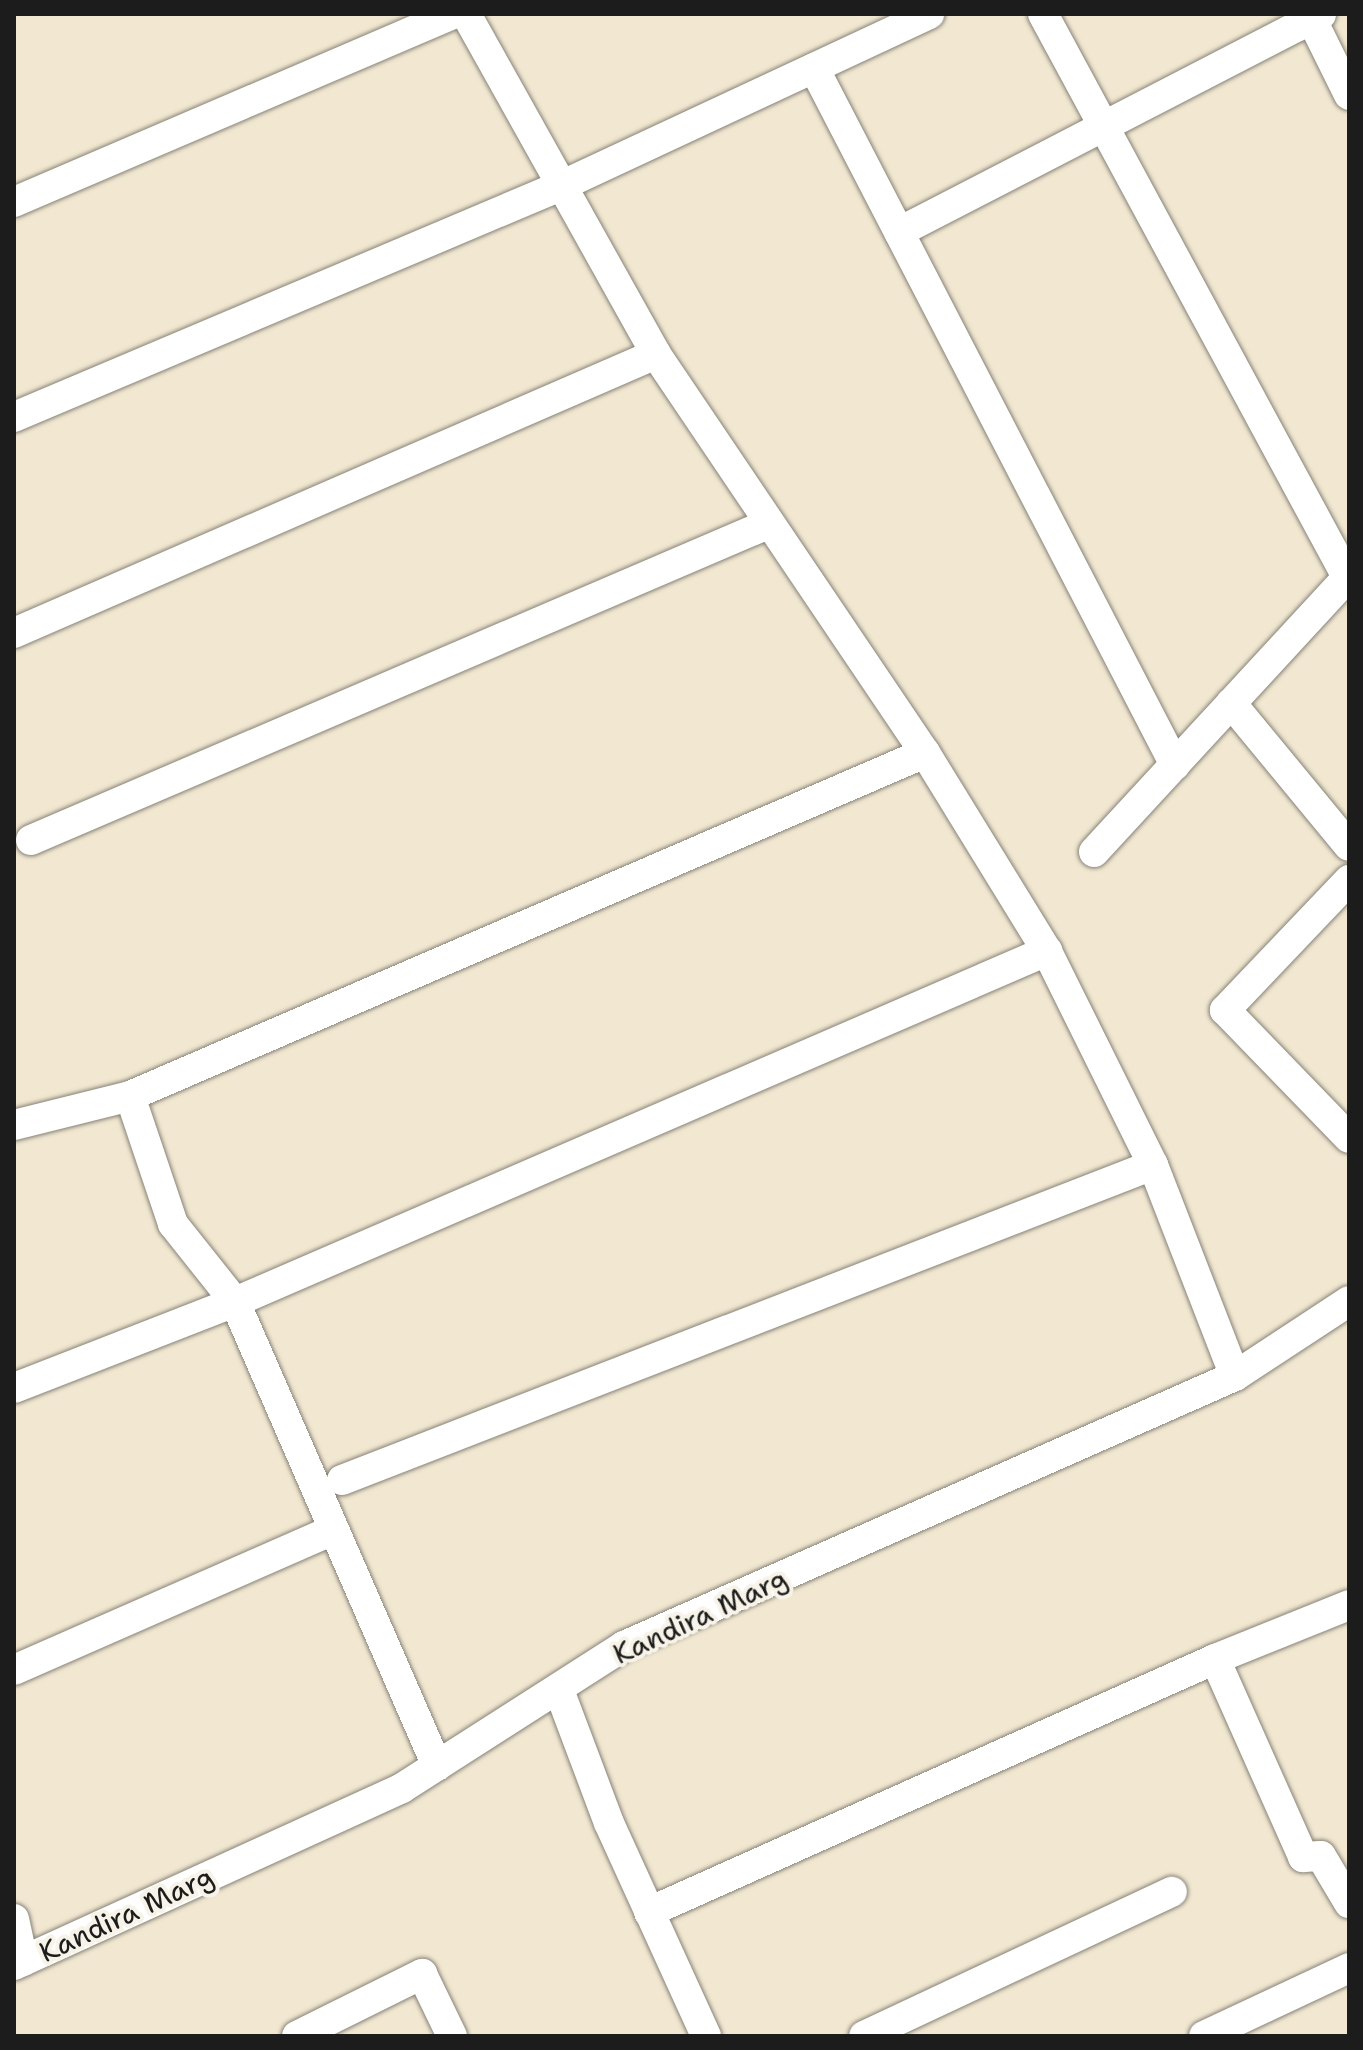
<!DOCTYPE html>
<html>
<head>
<meta charset="utf-8">
<style>
  body { margin:0 }
  #map { position:relative; width:1363px; height:2050px; overflow:hidden; background:#f2e8d2; font-family:"Shantell Sans",sans-serif }
  div>[style] { position:absolute }
  .roads { filter:drop-shadow(0 0 2px #878277) drop-shadow(0 0 2px #878277) }
  .street>* { height:30px; margin:-15px; padding:0 15px; transform-origin:15px; border-radius:15px; background:#fff }
  span { translate:-50% -50%; white-space:nowrap; text-align:center; line-height:1.15; -webkit-text-stroke:8px #f7f3e8; paint-order:stroke }
  .street-label { font-size:28px; color:#1c1c1c }
  .frame { position:absolute; inset:0; border:16px solid #1c1c1c; pointer-events:none }
</style>
</head>
<body>
<div id="map">
  <div class="roads">
    <div class="street">
      <i style="left:1043px;top:14px;width:640px;rotate:61.63deg"></i>
      <i style="left:1309px;top:14px;width:90px;rotate:63.7deg"></i>
      <i style="left:814px;top:68px;width:785px;rotate:62.62deg"></i>
      <i style="left:14px;top:202px;width:477px;rotate:-23.2deg"></i>
      <i style="left:899px;top:232px;width:475px;rotate:-27.3deg"></i>
      <i style="left:14px;top:417px;width:598px;rotate:-22.92deg"></i>
      <i style="left:565px;top:184px;width:402px;rotate:-25deg"></i>
      <i style="left:14px;top:633px;width:700px;rotate:-23.49deg"></i>
      <i style="left:1231px;top:703px;width:185px;rotate:50.5deg"></i>
      <i style="left:31px;top:840px;width:802px;rotate:-23.21deg"></i>
      <i style="left:1094px;top:852px;width:376px;rotate:-47.3deg"></i>
      <i style="left:1349px;top:880px;width:180px;rotate:133.6deg"></i>
      <i style="left:1225px;top:1010px;width:178px;rotate:45.9deg"></i>
      <i style="left:130px;top:1096px;width:135px;rotate:71.4deg"></i>
      <i style="left:173px;top:1224px;width:100px;rotate:51.5deg"></i>
      <i style="left:235px;top:1302px;width:506px;rotate:66.47deg"></i>
      <i style="left:14px;top:1125px;width:120px;rotate:-14deg"></i>
      <i style="left:130px;top:1096px;width:866px;rotate:-23.34deg"></i>
      <i style="left:1153px;top:1165px;width:226px;rotate:68.8deg"></i>
      <i style="left:14px;top:1388px;width:237px;rotate:-21.3deg"></i>
      <i style="left:235px;top:1302px;width:885px;rotate:-23.38deg"></i>
      <i style="left:342px;top:1480px;width:870px;rotate:-21.23deg"></i>
      <i style="left:1153px;top:1165px;width:239px;rotate:-116.4deg"></i>
      <i style="left:1047px;top:951px;width:233px;rotate:-121.6deg"></i>
      <i style="left:925px;top:753px;width:481px;rotate:-124deg"></i>
      <i style="left:656px;top:354px;width:389px;rotate:-119.2deg"></i>
      <i style="left:1215px;top:1659px;width:217px;rotate:66deg"></i>
      <i style="left:1303px;top:1857px;width:18px;rotate:-3deg"></i>
      <i style="left:1321px;top:1856px;width:55px;rotate:59.2deg"></i>
      <i style="left:14px;top:1670px;width:346px;rotate:-23.7deg"></i>
      <i style="left:559px;top:1690px;width:142px;rotate:69.4deg"></i>
      <i style="left:609px;top:1823px;width:234px;rotate:65.5deg"></i>
      <i style="left:649px;top:1912px;width:620px;rotate:-24.08deg"></i>
      <i style="left:1215px;top:1659px;width:144px;rotate:-21.9deg"></i>
      <i style="left:14px;top:1919px;width:43px;rotate:77.9deg"></i>
      <i style="left:14px;top:1965px;width:426px;rotate:-24.5deg"></i>
      <i style="left:402px;top:1788px;width:264px;rotate:-32.6deg"></i>
      <i style="left:624px;top:1646px;width:668px;rotate:-23.84deg"></i>
      <i style="left:1235px;top:1376px;width:136px;rotate:-33.3deg"></i>
      <i style="left:297px;top:2036px;width:140px;rotate:-26.4deg"></i>
      <i style="left:422px;top:1974px;width:69px;rotate:64.2deg"></i>
      <i style="left:864px;top:2036px;width:340px;rotate:-25.1deg"></i>
      <i style="left:1204px;top:2036px;width:160px;rotate:-25.1deg"></i>
    </div>
  </div>
  <div class="street-label">
    <span style="left:700px;top:1616px;rotate:-25deg">Kandira Marg</span>
    <span style="left:126px;top:1914px;rotate:-25deg">Kandira Marg</span>
  </div>
  <div class="frame"></div>
</div>
</body>
</html>
